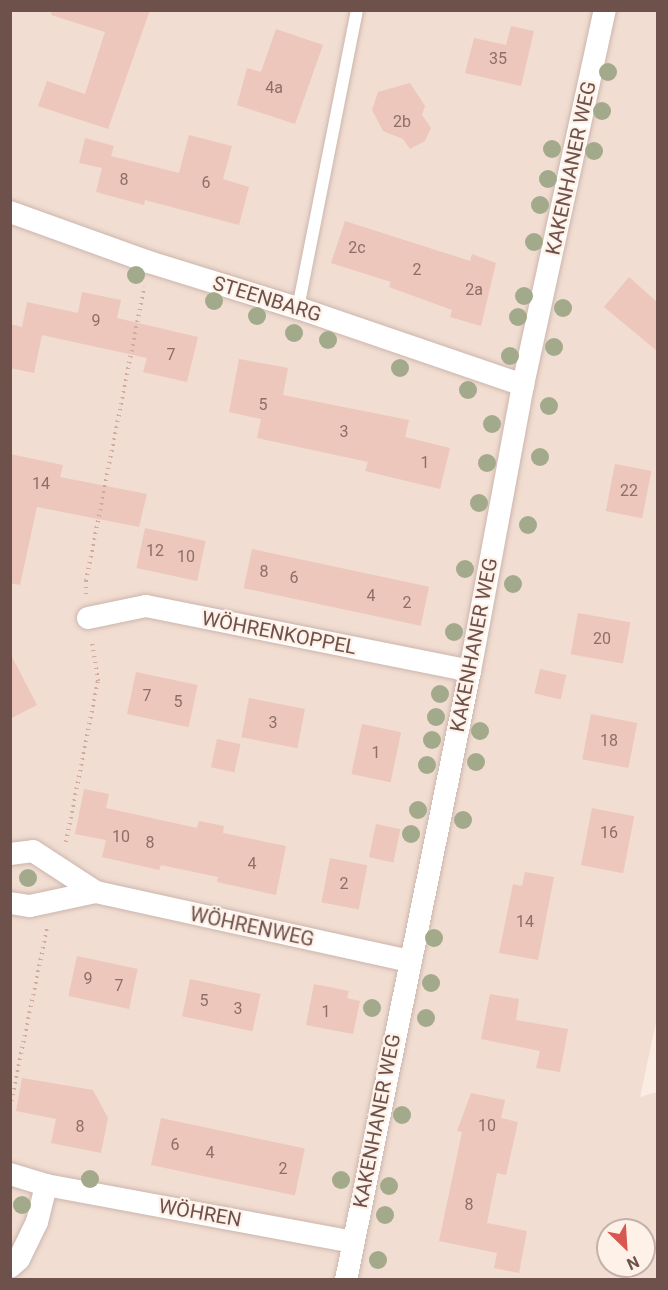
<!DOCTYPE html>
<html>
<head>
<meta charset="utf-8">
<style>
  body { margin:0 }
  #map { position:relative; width:668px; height:1290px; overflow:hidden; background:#faece2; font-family:Roboto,sans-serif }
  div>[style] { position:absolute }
  .residential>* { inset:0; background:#f1ddd1 }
  .building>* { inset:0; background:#edc7bc; transform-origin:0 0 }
  .path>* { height:4px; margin-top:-2px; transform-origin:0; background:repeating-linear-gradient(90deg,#d1aaa0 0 1.5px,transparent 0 6px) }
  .roads { filter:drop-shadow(0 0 2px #ccb5ad) drop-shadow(0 0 2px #ccb5ad) }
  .lane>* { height:12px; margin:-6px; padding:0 6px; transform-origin:6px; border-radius:6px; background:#fff }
  .street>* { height:22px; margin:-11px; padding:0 11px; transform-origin:11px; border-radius:11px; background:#fff }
  .trees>* { width:18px; height:18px; margin:-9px; border-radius:50%; background:#a3aa8b }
  span { translate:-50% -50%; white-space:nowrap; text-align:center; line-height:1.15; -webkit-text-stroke:4.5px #fdf1e8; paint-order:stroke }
  .number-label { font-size:16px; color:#8e6e67 }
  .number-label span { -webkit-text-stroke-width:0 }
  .street-label { font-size:20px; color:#6f514b }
  .frame { position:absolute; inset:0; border:12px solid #6f514b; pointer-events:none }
  .north { position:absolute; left:596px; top:1218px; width:60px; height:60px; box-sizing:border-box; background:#fdf1e8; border:2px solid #c4b1a9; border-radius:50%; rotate:155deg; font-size:16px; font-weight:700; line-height:24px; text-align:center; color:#6f514b }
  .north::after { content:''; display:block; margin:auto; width:21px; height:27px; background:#d95751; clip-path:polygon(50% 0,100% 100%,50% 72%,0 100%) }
</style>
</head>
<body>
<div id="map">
  <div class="residential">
    <i style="clip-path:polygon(evenodd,10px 11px,657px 11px,658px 1013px,640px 1097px,657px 1092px,657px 1279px,11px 1279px,10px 11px,608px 1230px,644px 1230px,644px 1266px,608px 1266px,608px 1230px)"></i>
  </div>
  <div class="building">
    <i style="clip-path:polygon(52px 10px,150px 10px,108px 129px,38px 106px,47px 81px,85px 94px,105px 32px,51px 15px)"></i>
    <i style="clip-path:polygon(511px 26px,534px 31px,521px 86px,465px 73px,474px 38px,506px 45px)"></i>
    <i style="clip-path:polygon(276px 29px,323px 45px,295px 124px,237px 105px,247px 68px,261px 72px)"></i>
    <i style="clip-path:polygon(410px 83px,425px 106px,422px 115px,431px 128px,425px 141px,410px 149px,403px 139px,383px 131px,372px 110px,378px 92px)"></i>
    <i style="clip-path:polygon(189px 135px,232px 146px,223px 179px,249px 187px,239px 225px,145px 200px,144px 205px,96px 192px,102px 168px,79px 163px,85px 138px,114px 146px,111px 156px,179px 173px)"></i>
    <i style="clip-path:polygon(345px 221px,470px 261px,472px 254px,496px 263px,481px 326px,450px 317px,452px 310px,389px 287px,391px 282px,331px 263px)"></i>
    <i style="clip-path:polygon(629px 277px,657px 302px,657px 351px,604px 307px)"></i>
    <i style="clip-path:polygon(82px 292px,121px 300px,117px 318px,198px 337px,187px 382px,143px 372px,147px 358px,42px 335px,34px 373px,10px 368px,10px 324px,22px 327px,27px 302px,78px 313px)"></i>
    <i style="clip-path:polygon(239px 359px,288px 368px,283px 395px,409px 420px,405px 437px,450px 448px,440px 489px,365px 471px,368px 462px,257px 438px,261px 419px,229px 412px)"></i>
    <i style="clip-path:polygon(10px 454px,63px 465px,60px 477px,147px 494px,139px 527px,37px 507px,20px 585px,10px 583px)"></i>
    <i style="left:615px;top:464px;width:37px;height:48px;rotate:11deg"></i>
    <i style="left:145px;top:528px;width:62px;height:41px;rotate:12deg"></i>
    <i style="left:252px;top:549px;width:181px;height:40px;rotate:12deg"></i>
    <i style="left:578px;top:613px;width:53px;height:42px;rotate:10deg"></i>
    <i style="clip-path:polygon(10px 653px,37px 705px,10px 719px)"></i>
    <i style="left:540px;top:669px;width:27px;height:25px;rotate:13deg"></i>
    <i style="left:136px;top:672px;width:63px;height:43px;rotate:12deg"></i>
    <i style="left:249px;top:698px;width:57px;height:40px;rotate:11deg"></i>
    <i style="left:591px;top:714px;width:47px;height:46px;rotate:11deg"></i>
    <i style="left:362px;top:724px;width:40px;height:51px;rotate:12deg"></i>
    <i style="left:217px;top:739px;width:24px;height:29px;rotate:12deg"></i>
    <i style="clip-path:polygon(84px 789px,109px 794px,106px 808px,197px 828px,199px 821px,224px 826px,223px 833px,286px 846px,276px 895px,217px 882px,218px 877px,161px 865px,159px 870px,102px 857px,106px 840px,75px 834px)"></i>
    <i style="left:592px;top:808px;width:43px;height:58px;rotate:11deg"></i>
    <i style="left:376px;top:824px;width:25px;height:34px;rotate:12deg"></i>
    <i style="left:330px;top:858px;width:38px;height:45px;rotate:11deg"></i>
    <i style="clip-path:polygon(525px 872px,554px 877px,538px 960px,499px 953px,513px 884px,522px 886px)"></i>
    <i style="left:77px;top:956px;width:62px;height:41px;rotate:12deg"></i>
    <i style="left:190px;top:979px;width:72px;height:38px;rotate:12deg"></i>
    <i style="clip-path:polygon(314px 984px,349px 991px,347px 998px,360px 1001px,353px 1034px,306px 1025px)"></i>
    <i style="clip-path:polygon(490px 994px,519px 999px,516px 1020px,568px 1029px,560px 1072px,536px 1068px,540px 1051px,481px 1039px)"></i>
    <i style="clip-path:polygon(22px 1078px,93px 1090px,108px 1118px,101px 1153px,51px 1143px,56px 1119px,16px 1111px)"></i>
    <i style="clip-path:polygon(471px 1093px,505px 1100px,501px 1118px,518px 1122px,506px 1175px,497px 1173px,487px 1223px,527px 1231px,519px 1273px,494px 1268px,497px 1253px,439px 1241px,462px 1132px,457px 1131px)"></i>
    <i style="left:161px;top:1118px;width:147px;height:48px;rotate:12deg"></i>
  </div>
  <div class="path">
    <i style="left:86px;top:594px;width:13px;rotate:-90deg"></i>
    <i style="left:86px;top:581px;width:300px;rotate:-78.8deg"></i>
    <i style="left:66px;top:842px;width:164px;rotate:-78.8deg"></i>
    <i style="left:98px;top:681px;width:40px;rotate:-98.5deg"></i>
    <i style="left:10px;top:1107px;width:182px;rotate:-78.3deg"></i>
  </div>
  <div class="roads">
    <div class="lane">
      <i style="left:298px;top:308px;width:304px;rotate:-78.8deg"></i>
    </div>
    <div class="street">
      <i style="left:10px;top:212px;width:148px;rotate:19.8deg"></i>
      <i style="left:149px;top:262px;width:156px;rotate:17.2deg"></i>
      <i style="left:298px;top:308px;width:238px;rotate:18.9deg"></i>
      <i style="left:88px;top:618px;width:59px;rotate:-11.7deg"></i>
      <i style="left:146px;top:606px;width:330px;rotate:11.3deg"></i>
      <i style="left:10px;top:854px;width:23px;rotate:-7deg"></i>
      <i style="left:33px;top:851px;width:75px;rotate:33.1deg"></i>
      <i style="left:96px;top:892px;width:321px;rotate:12.4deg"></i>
      <i style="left:10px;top:903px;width:20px;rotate:9deg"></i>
      <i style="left:30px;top:906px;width:67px;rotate:-12deg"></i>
      <i style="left:10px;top:1174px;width:38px;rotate:17deg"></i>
      <i style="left:46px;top:1185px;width:312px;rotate:10.5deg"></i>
      <i style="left:10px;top:1267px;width:12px;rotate:-42deg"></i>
      <i style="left:19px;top:1259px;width:41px;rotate:-64.1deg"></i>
      <i style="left:37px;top:1222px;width:38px;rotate:-76deg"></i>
      <i style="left:346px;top:1280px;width:621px;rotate:-78.49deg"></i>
      <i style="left:470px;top:671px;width:291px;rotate:-79.5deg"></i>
      <i style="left:523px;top:385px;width:384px;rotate:-77.7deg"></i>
    </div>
  </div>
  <div class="trees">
    <i style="left:608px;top:72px"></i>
    <i style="left:602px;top:111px"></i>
    <i style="left:552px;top:149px"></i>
    <i style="left:594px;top:151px"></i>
    <i style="left:548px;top:179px"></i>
    <i style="left:540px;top:205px"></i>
    <i style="left:534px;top:242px"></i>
    <i style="left:136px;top:275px"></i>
    <i style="left:524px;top:296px"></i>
    <i style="left:214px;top:301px"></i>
    <i style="left:563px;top:308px"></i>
    <i style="left:257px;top:316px"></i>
    <i style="left:518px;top:317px"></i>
    <i style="left:294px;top:333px"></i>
    <i style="left:328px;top:340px"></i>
    <i style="left:554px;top:347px"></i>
    <i style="left:510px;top:356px"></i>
    <i style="left:400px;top:368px"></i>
    <i style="left:468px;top:390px"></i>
    <i style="left:549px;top:406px"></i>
    <i style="left:492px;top:424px"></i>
    <i style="left:540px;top:457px"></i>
    <i style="left:487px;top:463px"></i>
    <i style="left:479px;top:503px"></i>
    <i style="left:528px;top:525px"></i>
    <i style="left:465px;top:569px"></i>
    <i style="left:513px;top:584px"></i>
    <i style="left:454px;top:632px"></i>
    <i style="left:440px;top:694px"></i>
    <i style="left:436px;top:717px"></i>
    <i style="left:480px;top:731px"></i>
    <i style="left:432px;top:740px"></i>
    <i style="left:476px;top:762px"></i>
    <i style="left:427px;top:765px"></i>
    <i style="left:418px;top:810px"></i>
    <i style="left:463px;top:820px"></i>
    <i style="left:411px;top:834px"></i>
    <i style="left:28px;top:878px"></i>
    <i style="left:434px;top:938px"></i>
    <i style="left:431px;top:983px"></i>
    <i style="left:372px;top:1008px"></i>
    <i style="left:426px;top:1018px"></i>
    <i style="left:402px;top:1115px"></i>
    <i style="left:90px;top:1179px"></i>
    <i style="left:341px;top:1180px"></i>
    <i style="left:389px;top:1186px"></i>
    <i style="left:22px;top:1205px"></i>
    <i style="left:385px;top:1215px"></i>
    <i style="left:378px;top:1260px"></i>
  </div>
  <div class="number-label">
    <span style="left:498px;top:59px">35</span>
    <span style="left:274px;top:88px">4a</span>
    <span style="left:402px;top:122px">2b</span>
    <span style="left:124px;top:180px">8</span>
    <span style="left:206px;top:183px">6</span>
    <span style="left:357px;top:248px">2c</span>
    <span style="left:417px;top:270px">2</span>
    <span style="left:474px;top:290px">2a</span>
    <span style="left:96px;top:321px">9</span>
    <span style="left:171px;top:355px">7</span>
    <span style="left:263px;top:405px">5</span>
    <span style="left:344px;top:432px">3</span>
    <span style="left:425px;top:463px">1</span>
    <span style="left:41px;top:484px">14</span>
    <span style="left:629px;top:491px">22</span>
    <span style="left:155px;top:551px">12</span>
    <span style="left:186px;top:557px">10</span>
    <span style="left:264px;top:572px">8</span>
    <span style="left:294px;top:578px">6</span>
    <span style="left:371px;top:596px">4</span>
    <span style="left:407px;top:603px">2</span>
    <span style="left:602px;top:639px">20</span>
    <span style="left:147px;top:696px">7</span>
    <span style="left:178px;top:702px">5</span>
    <span style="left:273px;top:723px">3</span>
    <span style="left:609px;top:741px">18</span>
    <span style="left:376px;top:753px">1</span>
    <span style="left:609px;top:833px">16</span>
    <span style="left:121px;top:837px">10</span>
    <span style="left:150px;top:843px">8</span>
    <span style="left:252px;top:864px">4</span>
    <span style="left:344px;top:884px">2</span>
    <span style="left:525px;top:922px">14</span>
    <span style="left:88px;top:979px">9</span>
    <span style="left:119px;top:986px">7</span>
    <span style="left:204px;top:1001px">5</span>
    <span style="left:238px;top:1009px">3</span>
    <span style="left:326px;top:1012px">1</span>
    <span style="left:487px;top:1126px">10</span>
    <span style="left:80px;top:1127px">8</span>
    <span style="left:175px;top:1145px">6</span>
    <span style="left:210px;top:1153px">4</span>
    <span style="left:283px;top:1169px">2</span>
    <span style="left:469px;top:1205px">8</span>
  </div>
  <div class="street-label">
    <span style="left:571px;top:168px;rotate:-78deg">KAKENHANER WEG</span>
    <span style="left:267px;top:299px;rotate:17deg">STEENBARG</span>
    <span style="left:279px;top:633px;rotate:11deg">WÖHRENKOPPEL</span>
    <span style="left:474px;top:645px;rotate:-79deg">KAKENHANER WEG</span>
    <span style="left:252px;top:927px;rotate:12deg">WÖHRENWEG</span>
    <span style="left:377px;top:1121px;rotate:-79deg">KAKENHANER WEG</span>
    <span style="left:200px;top:1213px;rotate:10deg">WÖHREN</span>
  </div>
  <div class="frame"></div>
  <div class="north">N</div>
</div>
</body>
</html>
